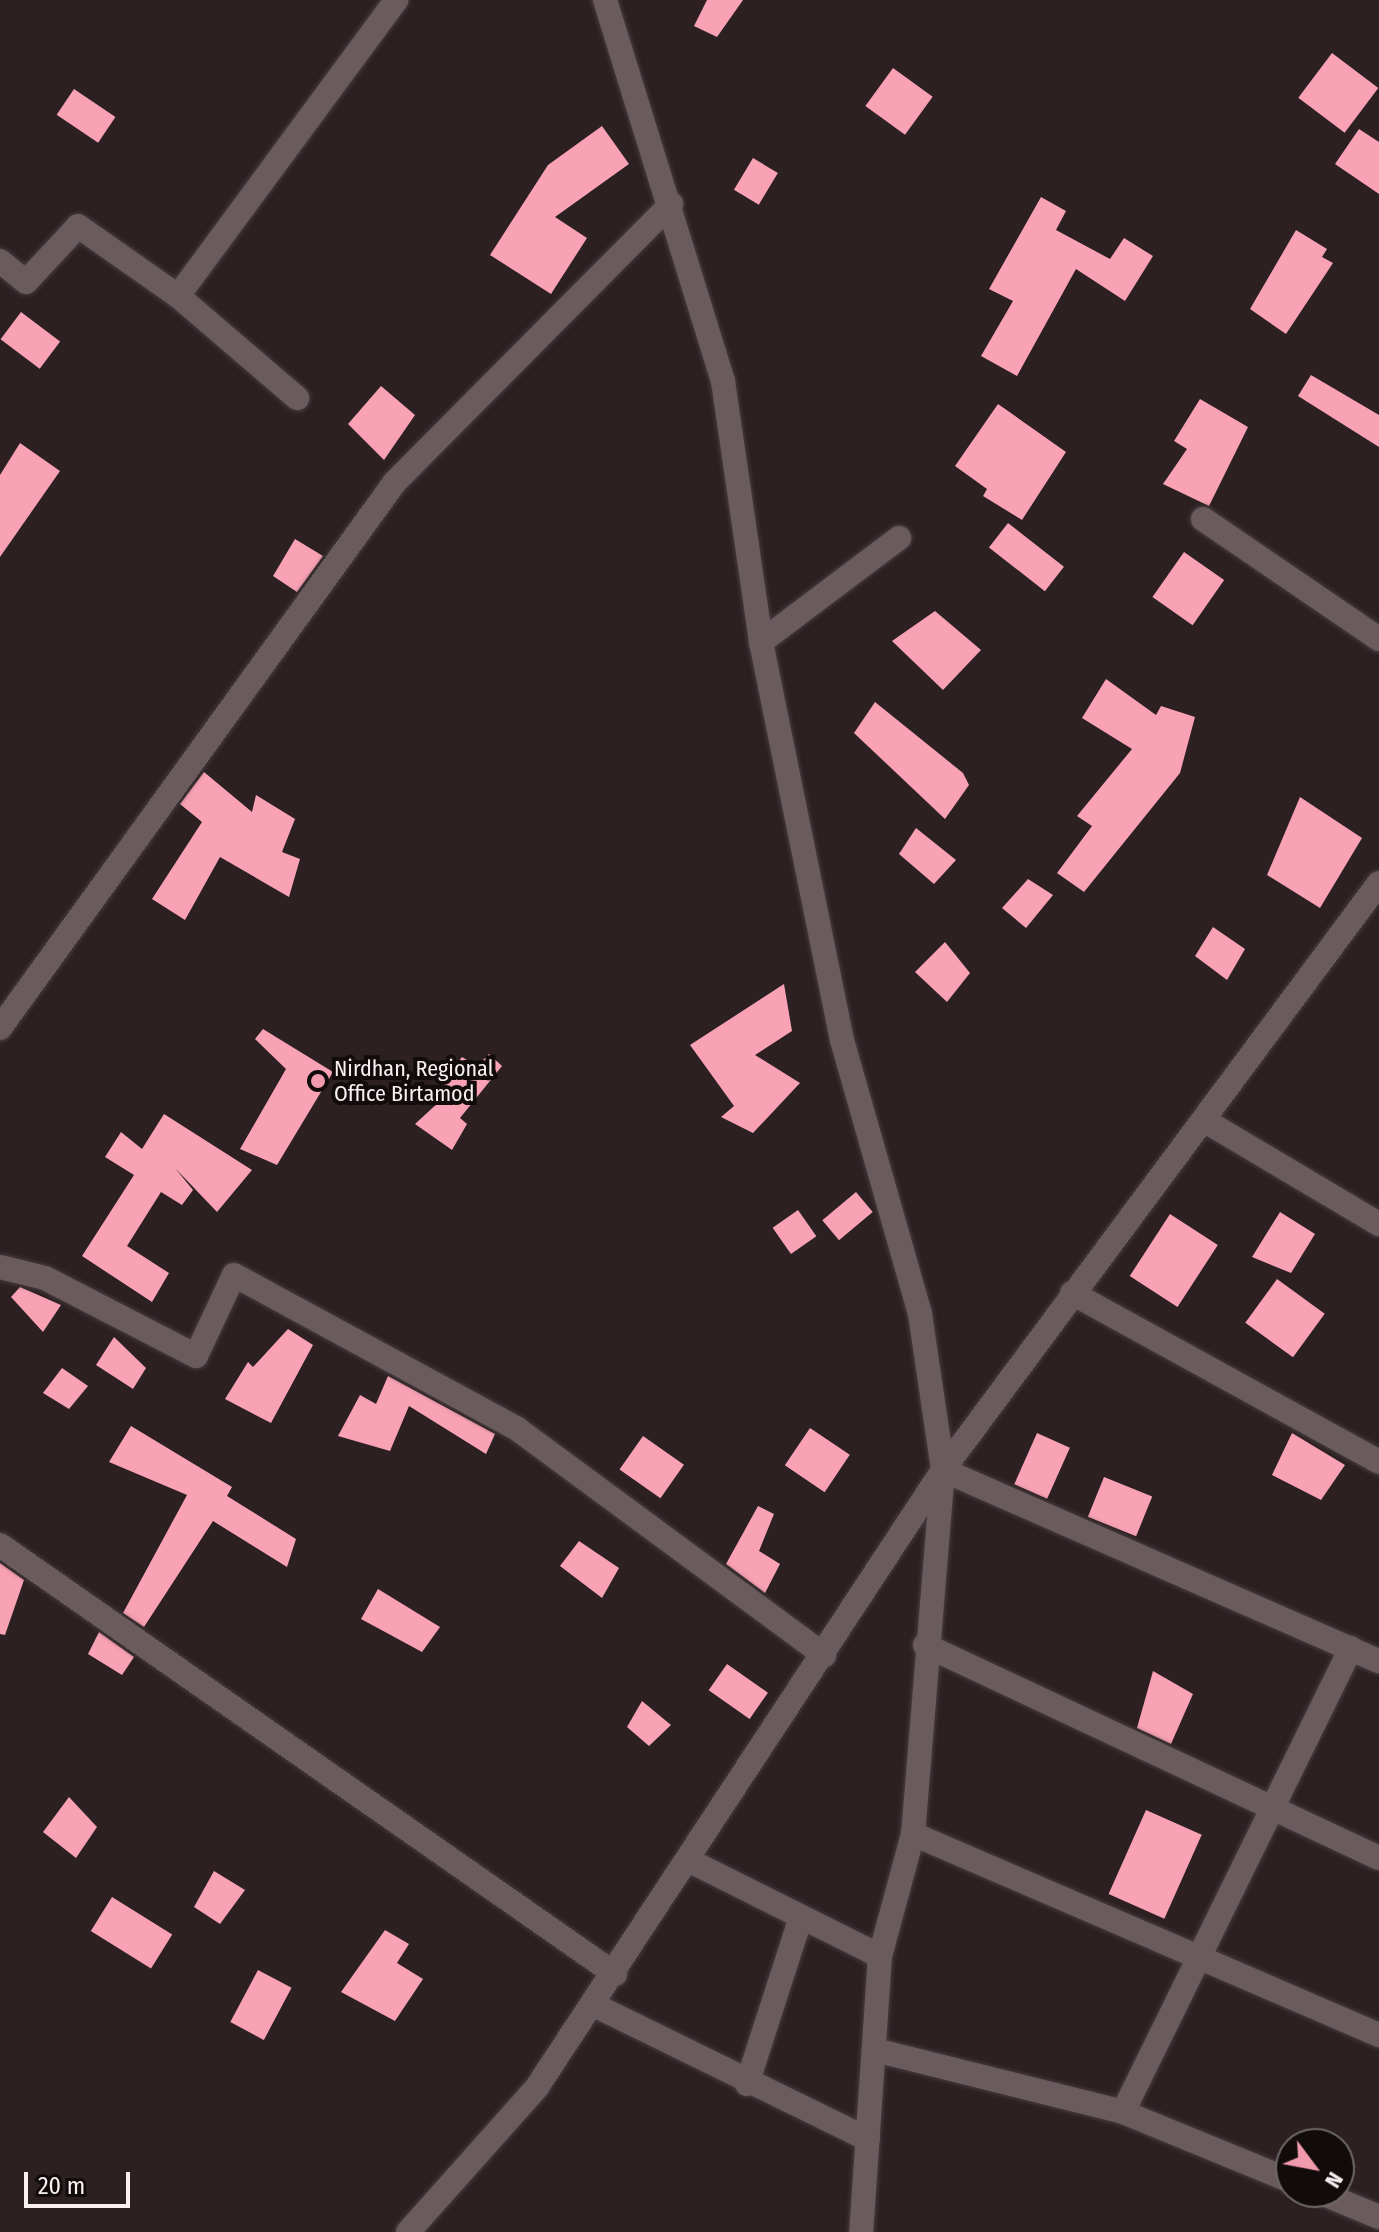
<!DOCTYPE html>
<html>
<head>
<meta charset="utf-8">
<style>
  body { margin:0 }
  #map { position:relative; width:1379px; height:2232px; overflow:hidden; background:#2c2022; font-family:"Fira Sans Condensed",sans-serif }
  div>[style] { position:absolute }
  .building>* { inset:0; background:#f9a2b5; transform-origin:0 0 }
  .roads { filter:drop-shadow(0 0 2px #463c3e) drop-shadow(0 0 2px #463c3e) }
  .street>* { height:24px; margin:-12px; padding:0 12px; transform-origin:12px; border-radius:12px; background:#6a5b5e }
  .dots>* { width:22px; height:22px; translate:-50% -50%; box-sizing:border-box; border:4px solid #110b0c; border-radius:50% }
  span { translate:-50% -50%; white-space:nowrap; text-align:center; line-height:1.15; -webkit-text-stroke:8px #110b0c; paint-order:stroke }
  .poi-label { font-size:22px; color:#f9f0f1 }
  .left { translate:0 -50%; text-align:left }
  .north { position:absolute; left:1275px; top:2128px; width:80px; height:80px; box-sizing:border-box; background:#110b0c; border:2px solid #6e6768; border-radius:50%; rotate:122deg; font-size:22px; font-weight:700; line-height:32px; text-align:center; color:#f9f0f1 }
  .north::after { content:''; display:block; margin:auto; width:28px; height:36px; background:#f29aad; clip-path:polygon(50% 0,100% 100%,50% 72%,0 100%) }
  .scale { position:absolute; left:24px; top:2172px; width:106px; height:36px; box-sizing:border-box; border:4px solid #f9f0f1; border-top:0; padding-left:10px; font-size:24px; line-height:28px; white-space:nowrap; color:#f9f0f1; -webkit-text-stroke:6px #110b0c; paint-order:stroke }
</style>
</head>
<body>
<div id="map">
  <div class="building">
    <i style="clip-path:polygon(707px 0,743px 0,717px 37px,694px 26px)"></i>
    <i style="left:1332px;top:53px;width:58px;height:56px;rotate:37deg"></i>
    <i style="left:893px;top:68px;width:49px;height:47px;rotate:36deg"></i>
    <i style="left:74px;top:89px;width:50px;height:31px;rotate:34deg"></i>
    <i style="clip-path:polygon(602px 126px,629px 164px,555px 217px,587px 238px,551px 294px,490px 255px,548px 165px)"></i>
    <i style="clip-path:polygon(1359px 129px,1379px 142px,1379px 194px,1335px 164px)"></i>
    <i style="left:753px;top:158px;width:29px;height:37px;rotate:31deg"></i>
    <i style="clip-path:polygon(1041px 197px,1066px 211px,1056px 230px,1110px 259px,1124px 238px,1153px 256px,1125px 301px,1076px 269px,1017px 376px,981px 356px,1013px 301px,989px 289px)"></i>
    <i style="clip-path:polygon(1296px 230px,1327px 249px,1322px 257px,1333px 263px,1286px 334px,1250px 309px)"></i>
    <i style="left:21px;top:312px;width:49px;height:34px;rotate:37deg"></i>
    <i style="clip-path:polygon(1311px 375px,1379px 415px,1379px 447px,1298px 396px)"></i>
    <i style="clip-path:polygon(381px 386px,415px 415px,384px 460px,348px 424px)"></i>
    <i style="clip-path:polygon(1200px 399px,1248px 427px,1209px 506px,1163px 484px,1187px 449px,1174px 441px)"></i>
    <i style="clip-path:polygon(998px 404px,1066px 452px,1022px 520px,983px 496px,987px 489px,955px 466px)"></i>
    <i style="clip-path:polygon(20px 443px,60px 471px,0 557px,0 475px)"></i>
    <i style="left:1008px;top:523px;width:71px;height:31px;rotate:38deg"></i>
    <i style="clip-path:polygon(295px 539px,323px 556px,297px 592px,273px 576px)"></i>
    <i style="left:1184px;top:552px;width:49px;height:55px;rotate:35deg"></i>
    <i style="clip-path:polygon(935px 611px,981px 650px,943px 690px,892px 641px)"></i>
    <i style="clip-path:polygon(1106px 679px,1156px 715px,1161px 706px,1195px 717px,1180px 773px,1084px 892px,1057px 873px,1092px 826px,1077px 816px,1132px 749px,1082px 718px)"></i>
    <i style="clip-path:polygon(875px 702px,963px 773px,969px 785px,945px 819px,854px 733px)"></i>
    <i style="clip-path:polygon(204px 772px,252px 812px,256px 795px,295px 819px,282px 852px,300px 859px,289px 897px,220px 857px,185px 920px,152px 899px,202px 822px,180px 804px)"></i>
    <i style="clip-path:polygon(1300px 797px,1362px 838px,1320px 908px,1267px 875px)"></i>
    <i style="clip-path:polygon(916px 828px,956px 860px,934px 884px,899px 854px)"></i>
    <i style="clip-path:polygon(1028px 879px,1053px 895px,1026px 928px,1002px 908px)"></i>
    <i style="clip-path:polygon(1213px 927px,1245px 949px,1227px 980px,1195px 956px)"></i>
    <i style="clip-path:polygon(945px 942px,970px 973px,947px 1002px,915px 972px)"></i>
    <i style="clip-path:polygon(784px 984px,792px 1031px,755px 1055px,800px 1083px,753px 1133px,721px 1117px,734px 1106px,690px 1045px)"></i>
    <i style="clip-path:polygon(263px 1029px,333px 1072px,277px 1165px,240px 1149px,286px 1069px,255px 1039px)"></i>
    <i style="clip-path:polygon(489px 1054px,502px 1066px,460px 1118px,467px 1124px,452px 1150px,415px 1124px,452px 1090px,442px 1083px,462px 1057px,477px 1066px)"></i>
    <i style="clip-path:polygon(164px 1114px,252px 1170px,217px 1212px,175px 1168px,193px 1190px,182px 1205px,161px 1192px,127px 1246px,169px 1273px,152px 1302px,82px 1256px,134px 1175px,105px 1157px,121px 1132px,142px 1149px)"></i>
    <i style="left:856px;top:1192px;width:26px;height:44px;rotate:50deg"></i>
    <i style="left:798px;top:1210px;width:32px;height:31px;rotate:55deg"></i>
    <i style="clip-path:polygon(1280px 1212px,1315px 1234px,1291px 1273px,1252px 1257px)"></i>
    <i style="left:1170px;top:1214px;width:57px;height:74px;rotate:33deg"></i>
    <i style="left:1277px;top:1279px;width:59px;height:54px;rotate:36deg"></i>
    <i style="clip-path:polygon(20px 1287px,61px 1305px,43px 1332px,11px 1297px)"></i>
    <i style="clip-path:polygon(288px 1329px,313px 1345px,271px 1423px,225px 1399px,248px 1362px,253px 1367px)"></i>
    <i style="clip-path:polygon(114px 1337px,146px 1368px,133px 1389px,96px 1365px)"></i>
    <i style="clip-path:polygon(62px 1368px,88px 1386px,69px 1409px,43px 1393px)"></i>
    <i style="clip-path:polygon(388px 1376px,495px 1434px,486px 1454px,409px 1406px,390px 1451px,338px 1436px,360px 1395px,376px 1404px)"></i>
    <i style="clip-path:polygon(131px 1426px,232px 1487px,227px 1496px,296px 1539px,287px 1567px,213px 1521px,144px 1627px,123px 1613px,187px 1495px,109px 1462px)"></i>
    <i style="left:810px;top:1428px;width:48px;height:45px;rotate:34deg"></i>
    <i style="left:1037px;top:1433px;width:36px;height:56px;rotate:24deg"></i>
    <i style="clip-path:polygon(1292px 1433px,1345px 1465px,1321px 1500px,1272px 1475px)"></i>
    <i style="left:643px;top:1436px;width:50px;height:41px;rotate:35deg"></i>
    <i style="left:1104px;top:1477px;width:52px;height:43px;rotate:22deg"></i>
    <i style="clip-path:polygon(758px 1506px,774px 1514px,759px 1551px,780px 1564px,765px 1593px,726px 1564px)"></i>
    <i style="clip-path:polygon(579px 1541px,619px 1568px,602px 1598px,560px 1566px)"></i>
    <i style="clip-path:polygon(0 1563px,24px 1580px,5px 1635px,0 1634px)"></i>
    <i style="clip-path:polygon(378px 1589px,440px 1627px,422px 1652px,361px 1619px)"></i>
    <i style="clip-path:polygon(99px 1632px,134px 1657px,122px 1675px,88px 1654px)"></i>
    <i style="left:727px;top:1664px;width:50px;height:32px;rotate:35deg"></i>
    <i style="clip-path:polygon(1153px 1671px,1193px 1694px,1171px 1744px,1137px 1728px)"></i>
    <i style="clip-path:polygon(642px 1701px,671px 1725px,649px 1746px,627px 1727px)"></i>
    <i style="clip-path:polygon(69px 1797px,97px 1827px,76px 1858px,43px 1832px)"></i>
    <i style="left:1146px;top:1810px;width:61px;height:92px;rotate:24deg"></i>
    <i style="clip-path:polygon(214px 1871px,245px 1890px,220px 1924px,194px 1907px)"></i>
    <i style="left:112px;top:1897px;width:71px;height:40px;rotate:32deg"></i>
    <i style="clip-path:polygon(385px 1930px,409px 1944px,397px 1963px,423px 1979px,395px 2021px,341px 1992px)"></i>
    <i style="left:258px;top:1970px;width:38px;height:59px;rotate:28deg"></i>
  </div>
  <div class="roads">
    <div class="street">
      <i style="left:605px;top:0;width:399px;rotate:72.8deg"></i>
      <i style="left:723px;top:381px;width:264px;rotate:81.7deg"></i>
      <i style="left:761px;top:642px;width:406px;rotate:78.5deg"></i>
      <i style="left:842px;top:1040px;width:285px;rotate:74.1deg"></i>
      <i style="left:920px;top:1314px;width:158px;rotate:81.6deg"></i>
      <i style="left:943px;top:1470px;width:365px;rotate:94.7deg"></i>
      <i style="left:913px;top:1834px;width:126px;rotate:105.1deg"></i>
      <i style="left:880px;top:1956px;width:277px;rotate:93.9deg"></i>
      <i style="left:0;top:261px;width:33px;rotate:39deg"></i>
      <i style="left:26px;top:282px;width:76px;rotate:-47.1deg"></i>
      <i style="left:78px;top:226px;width:122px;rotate:35deg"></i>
      <i style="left:178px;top:296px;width:157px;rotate:40.6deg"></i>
      <i style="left:178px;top:296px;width:368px;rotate:-53.6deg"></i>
      <i style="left:1203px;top:519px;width:213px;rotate:34.3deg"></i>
      <i style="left:761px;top:642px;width:173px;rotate:-37deg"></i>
      <i style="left:0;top:1028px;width:674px;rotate:-54.12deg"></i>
      <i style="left:395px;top:482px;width:392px;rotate:-45.2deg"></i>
      <i style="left:1207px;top:1122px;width:200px;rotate:30.7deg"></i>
      <i style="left:0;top:1267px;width:46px;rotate:13.7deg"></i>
      <i style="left:45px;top:1278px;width:170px;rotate:27.3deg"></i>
      <i style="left:196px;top:1356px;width:89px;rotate:-64.9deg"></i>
      <i style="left:234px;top:1275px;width:321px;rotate:28.5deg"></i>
      <i style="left:516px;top:1428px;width:383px;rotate:36.4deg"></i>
      <i style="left:1072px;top:1293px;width:350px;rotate:28.8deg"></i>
      <i style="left:943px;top:1470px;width:476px;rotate:23.7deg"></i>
      <i style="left:0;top:1545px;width:750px;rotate:34.9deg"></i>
      <i style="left:925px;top:1645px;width:501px;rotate:25.13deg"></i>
      <i style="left:913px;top:1834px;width:508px;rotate:23.33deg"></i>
      <i style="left:690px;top:1861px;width:212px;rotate:26.6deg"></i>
      <i style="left:594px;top:2005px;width:305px;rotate:26.1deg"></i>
      <i style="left:879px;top:2051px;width:252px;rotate:14deg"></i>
      <i style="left:1123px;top:2112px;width:182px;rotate:22.3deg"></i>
      <i style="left:747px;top:2084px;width:172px;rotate:-72.1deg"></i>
      <i style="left:1123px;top:2112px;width:517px;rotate:-63.83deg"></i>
      <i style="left:1319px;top:2192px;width:65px;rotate:22.6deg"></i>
      <i style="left:408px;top:2232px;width:194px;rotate:-48.3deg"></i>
      <i style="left:537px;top:2087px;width:739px;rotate:-56.65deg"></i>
      <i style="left:943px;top:1470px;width:731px;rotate:-53.4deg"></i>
    </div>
  </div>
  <div class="dots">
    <i style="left:318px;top:1081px;background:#f29aad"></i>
  </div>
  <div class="poi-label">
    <span class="left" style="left:334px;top:1081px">Nirdhan, Regional<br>Office Birtamod</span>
  </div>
  <div class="north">N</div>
  <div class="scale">20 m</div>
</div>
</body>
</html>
